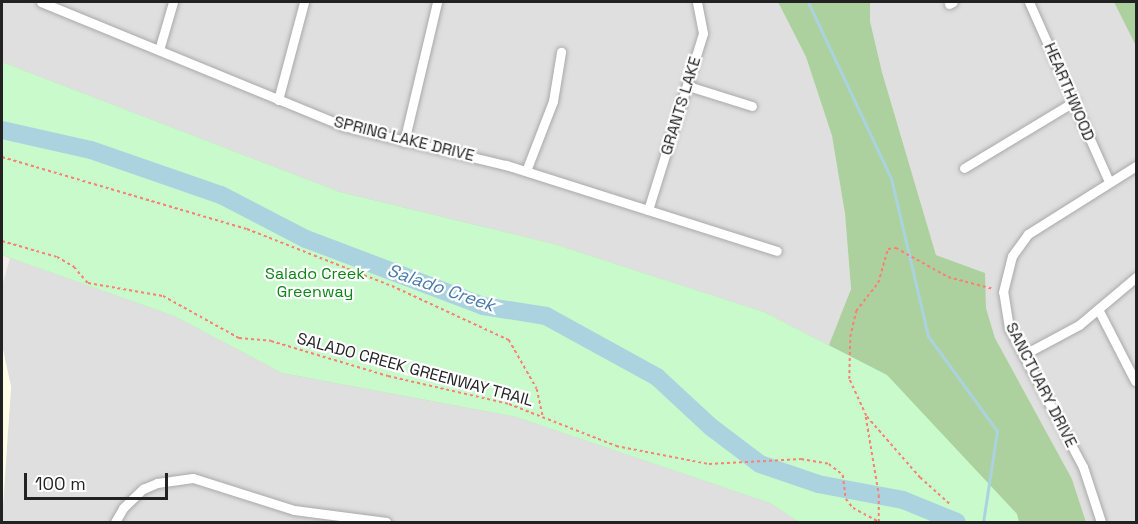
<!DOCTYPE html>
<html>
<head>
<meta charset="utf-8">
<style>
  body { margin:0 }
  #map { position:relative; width:1138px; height:524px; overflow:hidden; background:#f2efe9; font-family:"Space Grotesk",sans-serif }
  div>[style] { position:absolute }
  .residential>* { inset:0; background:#e0dfdf }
  .education>* { inset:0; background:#ffffe5 }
  .forest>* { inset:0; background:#add19e }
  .park>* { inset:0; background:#c8facc }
  .stream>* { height:3px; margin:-1.5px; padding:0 1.5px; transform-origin:1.5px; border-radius:1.5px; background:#aad3df }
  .river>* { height:18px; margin:-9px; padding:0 9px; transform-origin:9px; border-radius:9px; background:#aad3df }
  .path>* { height:1.5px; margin-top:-0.75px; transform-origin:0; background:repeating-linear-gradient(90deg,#fa8072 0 3px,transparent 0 6px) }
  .roads { filter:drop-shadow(0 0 2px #a9a9a9) drop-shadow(0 0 2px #a9a9a9) }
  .minor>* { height:9px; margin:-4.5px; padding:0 4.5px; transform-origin:4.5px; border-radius:4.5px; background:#fff }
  span { translate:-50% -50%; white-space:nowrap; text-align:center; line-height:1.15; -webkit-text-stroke:4.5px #fff; paint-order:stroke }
  .street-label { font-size:16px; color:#222 }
  .park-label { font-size:16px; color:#0c8416 }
  .water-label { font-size:18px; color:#4a7aab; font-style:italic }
  .frame { position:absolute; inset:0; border:3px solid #222; pointer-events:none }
  .scale { position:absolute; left:24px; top:473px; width:144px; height:27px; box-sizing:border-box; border:3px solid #222; border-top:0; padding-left:8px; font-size:18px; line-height:21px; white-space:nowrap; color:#222; -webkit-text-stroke:4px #fff; paint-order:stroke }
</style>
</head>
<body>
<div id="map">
  <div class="residential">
    <i style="clip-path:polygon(2px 2px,778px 2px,806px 57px,832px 136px,845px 214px,851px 289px,830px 345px,764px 312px,554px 244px,340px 192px,2px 62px)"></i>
    <i style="clip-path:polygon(870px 2px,1136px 2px,1136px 522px,1086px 522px,1072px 479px,995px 338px,986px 308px,984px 273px,936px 255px,882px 72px,870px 21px)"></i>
    <i style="clip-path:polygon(10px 258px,174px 316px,282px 373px,516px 417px,770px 503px,799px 522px,2px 522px,11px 387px,2px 345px,2px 286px)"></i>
  </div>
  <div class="education">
    <i style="clip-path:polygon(2px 345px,11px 387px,2px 518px)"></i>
  </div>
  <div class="forest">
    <i style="clip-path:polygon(778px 2px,870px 2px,870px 21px,882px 72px,936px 255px,985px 273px,986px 308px,995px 338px,1072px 479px,1086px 522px,799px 522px,770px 503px,516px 417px,282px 373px,174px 316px,2px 255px,2px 62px,340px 192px,554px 244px,764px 312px,829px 345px,851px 289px,845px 214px,832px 136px,806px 57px)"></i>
    <i style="clip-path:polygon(1114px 2px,1136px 2px,1136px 46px)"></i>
  </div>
  <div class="park">
    <i style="clip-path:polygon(2px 62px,340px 192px,554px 244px,764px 312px,887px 375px,1017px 514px,1019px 522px,799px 522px,770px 503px,516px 417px,282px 373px,174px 316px,2px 255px)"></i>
  </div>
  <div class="stream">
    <i style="left:808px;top:2px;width:195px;rotate:64.8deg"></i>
    <i style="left:891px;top:178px;width:162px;rotate:76.8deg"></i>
    <i style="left:928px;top:336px;width:117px;rotate:54deg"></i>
    <i style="left:997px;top:431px;width:92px;rotate:98.7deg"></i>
  </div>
  <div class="river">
    <i style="left:2px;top:130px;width:91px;rotate:12.7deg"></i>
    <i style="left:91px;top:150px;width:138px;rotate:19.1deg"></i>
    <i style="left:221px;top:195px;width:96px;rotate:27.4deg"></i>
    <i style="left:306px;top:239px;width:189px;rotate:20.7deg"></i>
    <i style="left:483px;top:306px;width:64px;rotate:9deg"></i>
    <i style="left:546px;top:316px;width:127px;rotate:28.8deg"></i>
    <i style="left:657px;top:377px;width:74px;rotate:42.8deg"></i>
    <i style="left:711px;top:427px;width:61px;rotate:37.1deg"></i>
    <i style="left:760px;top:464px;width:61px;rotate:19deg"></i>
    <i style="left:818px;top:484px;width:86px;rotate:10.7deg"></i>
    <i style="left:903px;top:500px;width:58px;rotate:22.2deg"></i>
  </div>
  <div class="path">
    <i style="left:2px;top:157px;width:255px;rotate:16.4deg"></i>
    <i style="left:247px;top:229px;width:156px;rotate:21.5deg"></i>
    <i style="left:392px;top:286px;width:129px;rotate:24.8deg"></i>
    <i style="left:509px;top:340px;width:56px;rotate:60.3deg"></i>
    <i style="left:537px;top:389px;width:29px;rotate:78deg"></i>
    <i style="left:2px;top:241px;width:57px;rotate:16.2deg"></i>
    <i style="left:57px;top:257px;width:20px;rotate:30deg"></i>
    <i style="left:74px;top:267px;width:21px;rotate:49deg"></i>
    <i style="left:88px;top:283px;width:76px;rotate:9.8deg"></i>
    <i style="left:163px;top:296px;width:87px;rotate:28.9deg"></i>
    <i style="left:239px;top:338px;width:32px;rotate:5deg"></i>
    <i style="left:271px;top:341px;width:122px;rotate:16.7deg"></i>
    <i style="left:388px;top:376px;width:124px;rotate:13deg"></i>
    <i style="left:509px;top:404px;width:115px;rotate:21.4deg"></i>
    <i style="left:616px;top:446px;width:95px;rotate:11deg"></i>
    <i style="left:709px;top:464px;width:92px;rotate:-3.1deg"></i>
    <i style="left:801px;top:459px;width:28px;rotate:10deg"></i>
    <i style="left:829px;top:464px;width:18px;rotate:38deg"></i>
    <i style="left:843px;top:475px;width:24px;rotate:83deg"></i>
    <i style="left:846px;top:499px;width:11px;rotate:52deg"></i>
    <i style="left:853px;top:508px;width:30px;rotate:28deg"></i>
    <i style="left:866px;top:417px;width:79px;rotate:80.5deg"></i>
    <i style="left:879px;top:495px;width:27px;rotate:90deg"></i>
    <i style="left:949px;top:504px;width:39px;rotate:-138deg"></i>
    <i style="left:920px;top:478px;width:82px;rotate:-131.1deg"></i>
    <i style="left:866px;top:416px;width:41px;rotate:-114.7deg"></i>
    <i style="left:849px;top:379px;width:42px;rotate:-88.6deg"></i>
    <i style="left:850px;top:337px;width:27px;rotate:-77deg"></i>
    <i style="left:856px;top:311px;width:36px;rotate:-52deg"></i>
    <i style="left:878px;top:283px;width:35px;rotate:-74deg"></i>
    <i style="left:888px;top:249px;width:8px;rotate:-7deg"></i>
    <i style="left:896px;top:248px;width:60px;rotate:29.1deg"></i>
    <i style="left:948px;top:277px;width:47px;rotate:14.9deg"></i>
  </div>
  <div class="roads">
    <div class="minor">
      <i style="left:41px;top:2px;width:326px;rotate:22.3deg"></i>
      <i style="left:343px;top:126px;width:168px;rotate:13.5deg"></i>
      <i style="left:506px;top:165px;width:284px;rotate:17.6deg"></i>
      <i style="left:1029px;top:2px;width:197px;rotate:66deg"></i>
      <i style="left:949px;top:4px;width:4px;rotate:-27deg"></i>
      <i style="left:159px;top:50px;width:50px;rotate:-73.7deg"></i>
      <i style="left:688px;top:86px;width:67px;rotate:17.4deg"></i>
      <i style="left:278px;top:100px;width:101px;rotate:-75.1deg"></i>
      <i style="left:404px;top:142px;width:144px;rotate:-76.7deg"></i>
      <i style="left:964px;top:168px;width:130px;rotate:-31.1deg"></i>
      <i style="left:526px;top:171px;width:75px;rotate:-68.9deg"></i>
      <i style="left:553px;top:101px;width:50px;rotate:-80.7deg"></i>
      <i style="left:648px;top:210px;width:185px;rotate:-72.7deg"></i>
      <i style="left:703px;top:33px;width:32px;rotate:-101deg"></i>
      <i style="left:1098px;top:309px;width:81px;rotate:62.8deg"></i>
      <i style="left:1023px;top:355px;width:64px;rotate:-28.2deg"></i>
      <i style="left:1079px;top:325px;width:75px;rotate:-40.1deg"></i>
      <i style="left:115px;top:522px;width:16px;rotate:-60deg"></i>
      <i style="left:123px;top:508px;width:28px;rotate:-44deg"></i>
      <i style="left:143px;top:489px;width:15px;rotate:-23deg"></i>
      <i style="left:157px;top:483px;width:36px;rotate:-8deg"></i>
      <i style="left:193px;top:478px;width:106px;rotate:17.6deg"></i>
      <i style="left:294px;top:510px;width:93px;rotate:7.4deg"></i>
      <i style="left:1101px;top:522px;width:58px;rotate:-108.1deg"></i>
      <i style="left:1083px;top:467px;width:157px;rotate:-118deg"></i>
      <i style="left:1009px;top:328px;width:36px;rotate:-99deg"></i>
      <i style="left:1003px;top:292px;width:37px;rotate:-76deg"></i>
      <i style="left:1012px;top:256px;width:27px;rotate:-54deg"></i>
      <i style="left:1028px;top:234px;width:128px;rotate:-32.2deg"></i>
    </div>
  </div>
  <div class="street-label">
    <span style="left:1069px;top:92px;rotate:67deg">HEARTHWOOD</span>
    <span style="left:681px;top:106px;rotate:-73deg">GRANTS LAKE</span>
    <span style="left:404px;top:139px;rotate:14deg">SPRING LAKE DRIVE</span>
    <span style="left:415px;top:370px;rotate:15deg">SALADO CREEK GREENWAY TRAIL</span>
    <span style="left:1041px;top:385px;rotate:63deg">SANCTUARY DRIVE</span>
  </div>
  <div class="park-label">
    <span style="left:315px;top:283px">Salado Creek<br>Greenway</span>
  </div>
  <div class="water-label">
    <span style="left:441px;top:288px;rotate:19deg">Salado Creek</span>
  </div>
  <div class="frame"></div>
  <div class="scale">100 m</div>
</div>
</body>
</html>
